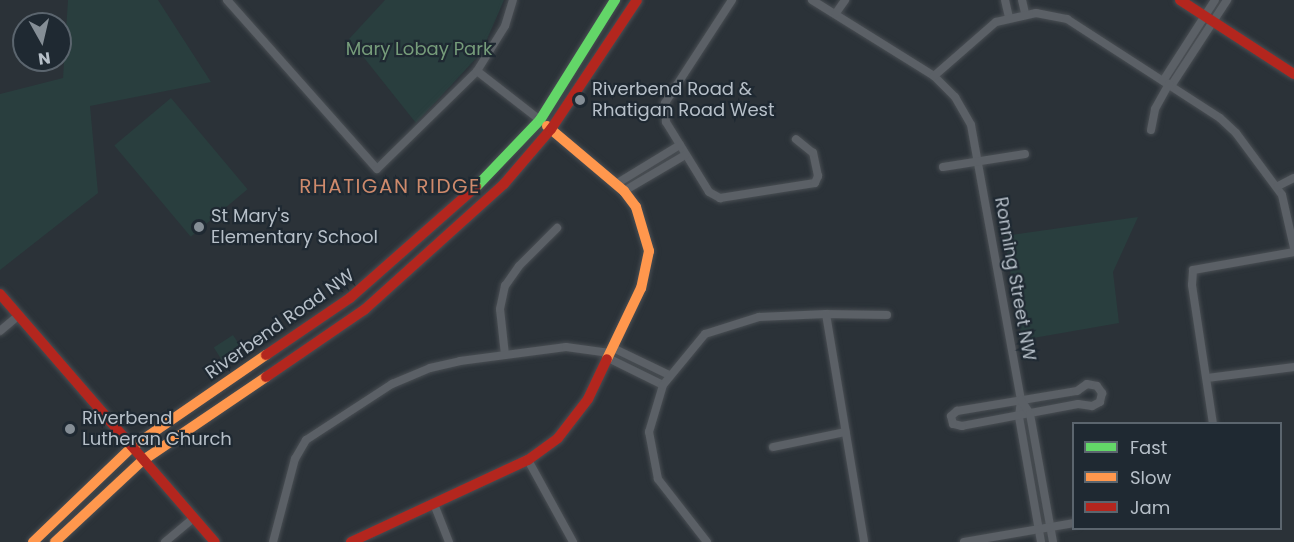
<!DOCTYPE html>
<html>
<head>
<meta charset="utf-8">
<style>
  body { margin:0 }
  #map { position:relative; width:1294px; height:542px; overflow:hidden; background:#2b3238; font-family:Poppins,sans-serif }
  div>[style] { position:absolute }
  .green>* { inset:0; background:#293e3e; transform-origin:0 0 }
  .roads { filter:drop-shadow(0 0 2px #494e53) drop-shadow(0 0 2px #494e53) }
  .street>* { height:8px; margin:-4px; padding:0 4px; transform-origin:4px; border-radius:4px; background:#5b6066 }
  .fast>* { height:10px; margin:-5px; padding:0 5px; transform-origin:5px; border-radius:5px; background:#63d668 }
  .slow>* { height:10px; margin:-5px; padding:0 5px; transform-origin:5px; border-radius:5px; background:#ff974d }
  .jam>* { height:10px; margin:-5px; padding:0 5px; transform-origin:5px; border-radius:5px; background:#b3261e }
  .dots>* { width:16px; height:16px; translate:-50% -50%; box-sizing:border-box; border:3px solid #1f2932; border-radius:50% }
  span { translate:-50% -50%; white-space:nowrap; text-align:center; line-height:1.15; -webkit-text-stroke:4.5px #1f2932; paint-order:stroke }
  .park-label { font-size:18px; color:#769c7a }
  .poi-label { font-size:18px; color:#b6bfc8 }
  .left { translate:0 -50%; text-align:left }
  .street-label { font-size:18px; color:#b6bfc8 }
  .neighbourhood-label { font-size:20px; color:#ce8a6c; letter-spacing:1.5px }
  .legend { position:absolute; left:1072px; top:422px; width:210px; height:108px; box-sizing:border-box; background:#1f2932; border:2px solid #5b656e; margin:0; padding:8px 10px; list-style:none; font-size:18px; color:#b6bfc8 }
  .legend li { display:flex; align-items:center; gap:12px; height:30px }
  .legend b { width:30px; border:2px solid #5b656e }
  .north { position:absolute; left:12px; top:12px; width:60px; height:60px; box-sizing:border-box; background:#1f2932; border:2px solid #5b656e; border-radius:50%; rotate:172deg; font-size:16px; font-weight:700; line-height:24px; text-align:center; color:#b6bfc8 }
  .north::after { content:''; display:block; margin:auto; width:21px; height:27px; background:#858e96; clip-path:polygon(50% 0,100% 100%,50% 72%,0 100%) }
</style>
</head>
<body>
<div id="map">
  <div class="green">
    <i style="clip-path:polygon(68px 0,158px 0,211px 82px,90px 106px,98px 193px,0 270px,0 94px,63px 78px)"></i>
    <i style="clip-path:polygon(385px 0,504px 0,481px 53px,416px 123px,349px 39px)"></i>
    <i style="left:171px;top:98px;width:119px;height:74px;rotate:50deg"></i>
    <i style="clip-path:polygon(1138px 217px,1113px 272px,1119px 323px,1022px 340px,1004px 236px)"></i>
    <i style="left:233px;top:335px;width:17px;height:23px;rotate:57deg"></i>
  </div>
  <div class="roads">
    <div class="street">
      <i style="left:227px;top:0;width:226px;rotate:48.4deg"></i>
      <i style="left:377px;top:169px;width:140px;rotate:-44.4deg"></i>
      <i style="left:477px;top:71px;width:53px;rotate:-58.1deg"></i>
      <i style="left:505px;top:26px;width:27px;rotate:-73deg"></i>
      <i style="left:732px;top:0;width:123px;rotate:123deg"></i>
      <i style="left:665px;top:103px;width:19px;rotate:87deg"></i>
      <i style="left:666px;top:122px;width:82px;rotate:58.4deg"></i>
      <i style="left:709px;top:192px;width:13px;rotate:29deg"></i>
      <i style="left:720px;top:198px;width:96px;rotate:-9deg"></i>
      <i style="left:815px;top:183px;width:8px;rotate:-67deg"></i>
      <i style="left:818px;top:176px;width:24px;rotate:-102deg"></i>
      <i style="left:813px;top:153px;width:22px;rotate:-141deg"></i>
      <i style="left:812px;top:0;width:144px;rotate:31.9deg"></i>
      <i style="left:934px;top:76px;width:30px;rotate:45deg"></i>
      <i style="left:955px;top:97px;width:32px;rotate:60deg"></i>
      <i style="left:971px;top:125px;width:280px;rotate:79.7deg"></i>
      <i style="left:1021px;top:400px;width:17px;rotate:97deg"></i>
      <i style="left:1019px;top:417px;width:127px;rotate:80deg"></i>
      <i style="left:1005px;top:0;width:17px;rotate:77deg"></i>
      <i style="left:1022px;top:0;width:13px;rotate:77deg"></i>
      <i style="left:836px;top:13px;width:16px;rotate:-55deg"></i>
      <i style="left:477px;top:71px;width:80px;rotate:37.9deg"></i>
      <i style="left:934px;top:76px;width:82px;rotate:-41.1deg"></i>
      <i style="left:996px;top:22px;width:41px;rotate:-12.7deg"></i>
      <i style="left:1036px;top:13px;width:32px;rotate:11deg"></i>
      <i style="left:1067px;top:19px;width:182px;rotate:32.9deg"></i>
      <i style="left:1220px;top:118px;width:22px;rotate:43deg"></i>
      <i style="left:1236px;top:133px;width:77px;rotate:53.4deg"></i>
      <i style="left:1282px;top:195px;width:54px;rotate:77.2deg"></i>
      <i style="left:1163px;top:81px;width:96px;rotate:-57.3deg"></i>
      <i style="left:1171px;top:86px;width:103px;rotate:-56.9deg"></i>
      <i style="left:1151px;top:130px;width:21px;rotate:-79deg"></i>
      <i style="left:1155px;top:109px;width:29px;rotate:-61deg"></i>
      <i style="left:943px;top:167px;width:83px;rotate:-9deg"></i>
      <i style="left:616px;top:184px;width:75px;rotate:-31.4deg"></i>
      <i style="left:1278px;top:186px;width:18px;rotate:-27deg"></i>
      <i style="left:624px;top:191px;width:71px;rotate:-30.5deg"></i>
      <i style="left:826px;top:314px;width:61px;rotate:0.9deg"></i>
      <i style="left:0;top:331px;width:23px;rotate:-40deg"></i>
      <i style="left:613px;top:348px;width:62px;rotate:25.7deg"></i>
      <i style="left:505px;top:355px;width:46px;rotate:-96.2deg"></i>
      <i style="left:500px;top:309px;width:24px;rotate:-78deg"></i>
      <i style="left:505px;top:286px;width:24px;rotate:-55deg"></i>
      <i style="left:519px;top:266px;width:54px;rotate:-45deg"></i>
      <i style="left:608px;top:358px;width:61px;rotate:26.1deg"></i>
      <i style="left:1207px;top:378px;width:88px;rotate:-7.2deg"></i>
      <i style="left:1087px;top:384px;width:10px;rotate:11deg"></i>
      <i style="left:1097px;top:386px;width:9px;rotate:54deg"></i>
      <i style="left:1102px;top:393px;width:9px;rotate:103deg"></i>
      <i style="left:1100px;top:402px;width:9px;rotate:153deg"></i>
      <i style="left:1092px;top:406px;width:14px;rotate:-172deg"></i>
      <i style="left:1078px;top:404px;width:118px;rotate:169.3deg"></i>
      <i style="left:962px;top:426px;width:9px;rotate:-167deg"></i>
      <i style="left:953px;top:424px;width:8px;rotate:-104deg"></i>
      <i style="left:951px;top:416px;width:8px;rotate:-40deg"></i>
      <i style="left:957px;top:411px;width:122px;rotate:-9.5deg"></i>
      <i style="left:1077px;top:391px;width:12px;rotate:-35deg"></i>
      <i style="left:1021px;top:400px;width:17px;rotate:57deg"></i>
      <i style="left:1030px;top:414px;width:130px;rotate:79.8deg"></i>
      <i style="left:1213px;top:424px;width:141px;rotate:-98.6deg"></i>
      <i style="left:1192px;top:285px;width:15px;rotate:-86deg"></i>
      <i style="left:1193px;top:270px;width:103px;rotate:-10.1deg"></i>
      <i style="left:773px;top:447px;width:74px;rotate:-11.8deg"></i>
      <i style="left:528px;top:460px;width:94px;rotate:61.2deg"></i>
      <i style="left:434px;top:504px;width:41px;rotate:68.5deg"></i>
      <i style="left:165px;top:542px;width:35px;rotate:-40deg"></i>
      <i style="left:273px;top:542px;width:86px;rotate:-75.2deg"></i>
      <i style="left:295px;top:459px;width:22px;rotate:-60deg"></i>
      <i style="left:306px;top:440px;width:103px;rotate:-33.1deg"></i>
      <i style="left:392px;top:384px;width:41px;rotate:-22.8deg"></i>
      <i style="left:430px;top:368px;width:31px;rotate:-13deg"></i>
      <i style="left:460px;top:361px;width:107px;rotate:-7.5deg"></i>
      <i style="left:566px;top:347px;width:44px;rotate:7.8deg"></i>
      <i style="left:707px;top:542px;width:80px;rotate:-127.9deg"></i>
      <i style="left:658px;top:479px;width:48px;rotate:-100.8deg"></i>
      <i style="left:649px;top:432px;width:49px;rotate:-73.4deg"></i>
      <i style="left:663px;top:385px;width:66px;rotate:-50.5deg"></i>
      <i style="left:705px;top:334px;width:57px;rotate:-17.5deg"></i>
      <i style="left:759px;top:317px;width:67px;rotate:-2.6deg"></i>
      <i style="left:826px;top:314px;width:231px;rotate:80.5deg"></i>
      <i style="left:964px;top:542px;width:112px;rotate:-9.8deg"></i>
    </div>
    <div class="fast">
      <i style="left:476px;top:187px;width:93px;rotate:-46.3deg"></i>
      <i style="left:540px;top:120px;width:142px;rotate:-58deg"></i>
    </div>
    <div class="slow">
      <i style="left:547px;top:126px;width:101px;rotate:40.2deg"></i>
      <i style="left:624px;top:191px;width:20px;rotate:53deg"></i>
      <i style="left:636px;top:207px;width:46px;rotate:73.5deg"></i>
      <i style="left:649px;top:251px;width:38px;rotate:102deg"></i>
      <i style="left:641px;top:288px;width:79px;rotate:115.6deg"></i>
      <i style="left:33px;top:542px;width:137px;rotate:-43.8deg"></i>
      <i style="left:132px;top:447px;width:163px;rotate:-34.5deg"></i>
      <i style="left:55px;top:542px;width:119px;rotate:-43deg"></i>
      <i style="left:142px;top:461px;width:150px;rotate:-34.1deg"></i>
    </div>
    <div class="jam">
      <i style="left:1180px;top:0;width:136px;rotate:33deg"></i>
      <i style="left:0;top:294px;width:328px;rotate:49.1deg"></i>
      <i style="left:266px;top:355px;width:102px;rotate:-34.2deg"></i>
      <i style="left:350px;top:298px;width:168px;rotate:-41.4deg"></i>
      <i style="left:266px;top:377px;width:119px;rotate:-34.4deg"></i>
      <i style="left:364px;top:310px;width:188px;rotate:-42deg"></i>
      <i style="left:504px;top:184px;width:72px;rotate:-49.5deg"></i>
      <i style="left:551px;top:129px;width:155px;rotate:-56.3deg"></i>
      <i style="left:351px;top:542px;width:195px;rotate:-24.9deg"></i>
      <i style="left:528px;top:460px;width:37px;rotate:-36deg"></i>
      <i style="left:558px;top:438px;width:49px;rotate:-52.4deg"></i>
      <i style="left:588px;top:399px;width:44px;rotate:-64.6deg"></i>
    </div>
  </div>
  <div class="dots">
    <i style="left:580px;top:100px;background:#858e96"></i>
    <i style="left:199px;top:227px;background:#858e96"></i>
    <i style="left:70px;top:429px;background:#858e96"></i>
  </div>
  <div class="park-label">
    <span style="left:419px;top:49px">Mary Lobay Park</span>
  </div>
  <div class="poi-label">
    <span class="left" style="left:592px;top:100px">Riverbend Road &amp;<br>Rhatigan Road West</span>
    <span class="left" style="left:211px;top:227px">St Mary's<br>Elementary School</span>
    <span class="left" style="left:82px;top:429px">Riverbend<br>Lutheran Church</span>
  </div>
  <div class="street-label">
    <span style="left:1015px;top:279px;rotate:80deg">Ronning Street NW</span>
    <span style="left:280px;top:324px;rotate:-35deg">Riverbend Road NW</span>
  </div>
  <div class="neighbourhood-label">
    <span style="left:390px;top:186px">RHATIGAN RIDGE</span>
  </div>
  <ul class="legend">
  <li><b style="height:8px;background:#63d668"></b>Fast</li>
  <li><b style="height:8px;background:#ff974d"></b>Slow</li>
  <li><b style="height:8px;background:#b3261e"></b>Jam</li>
  </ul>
  <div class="north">N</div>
</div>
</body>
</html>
